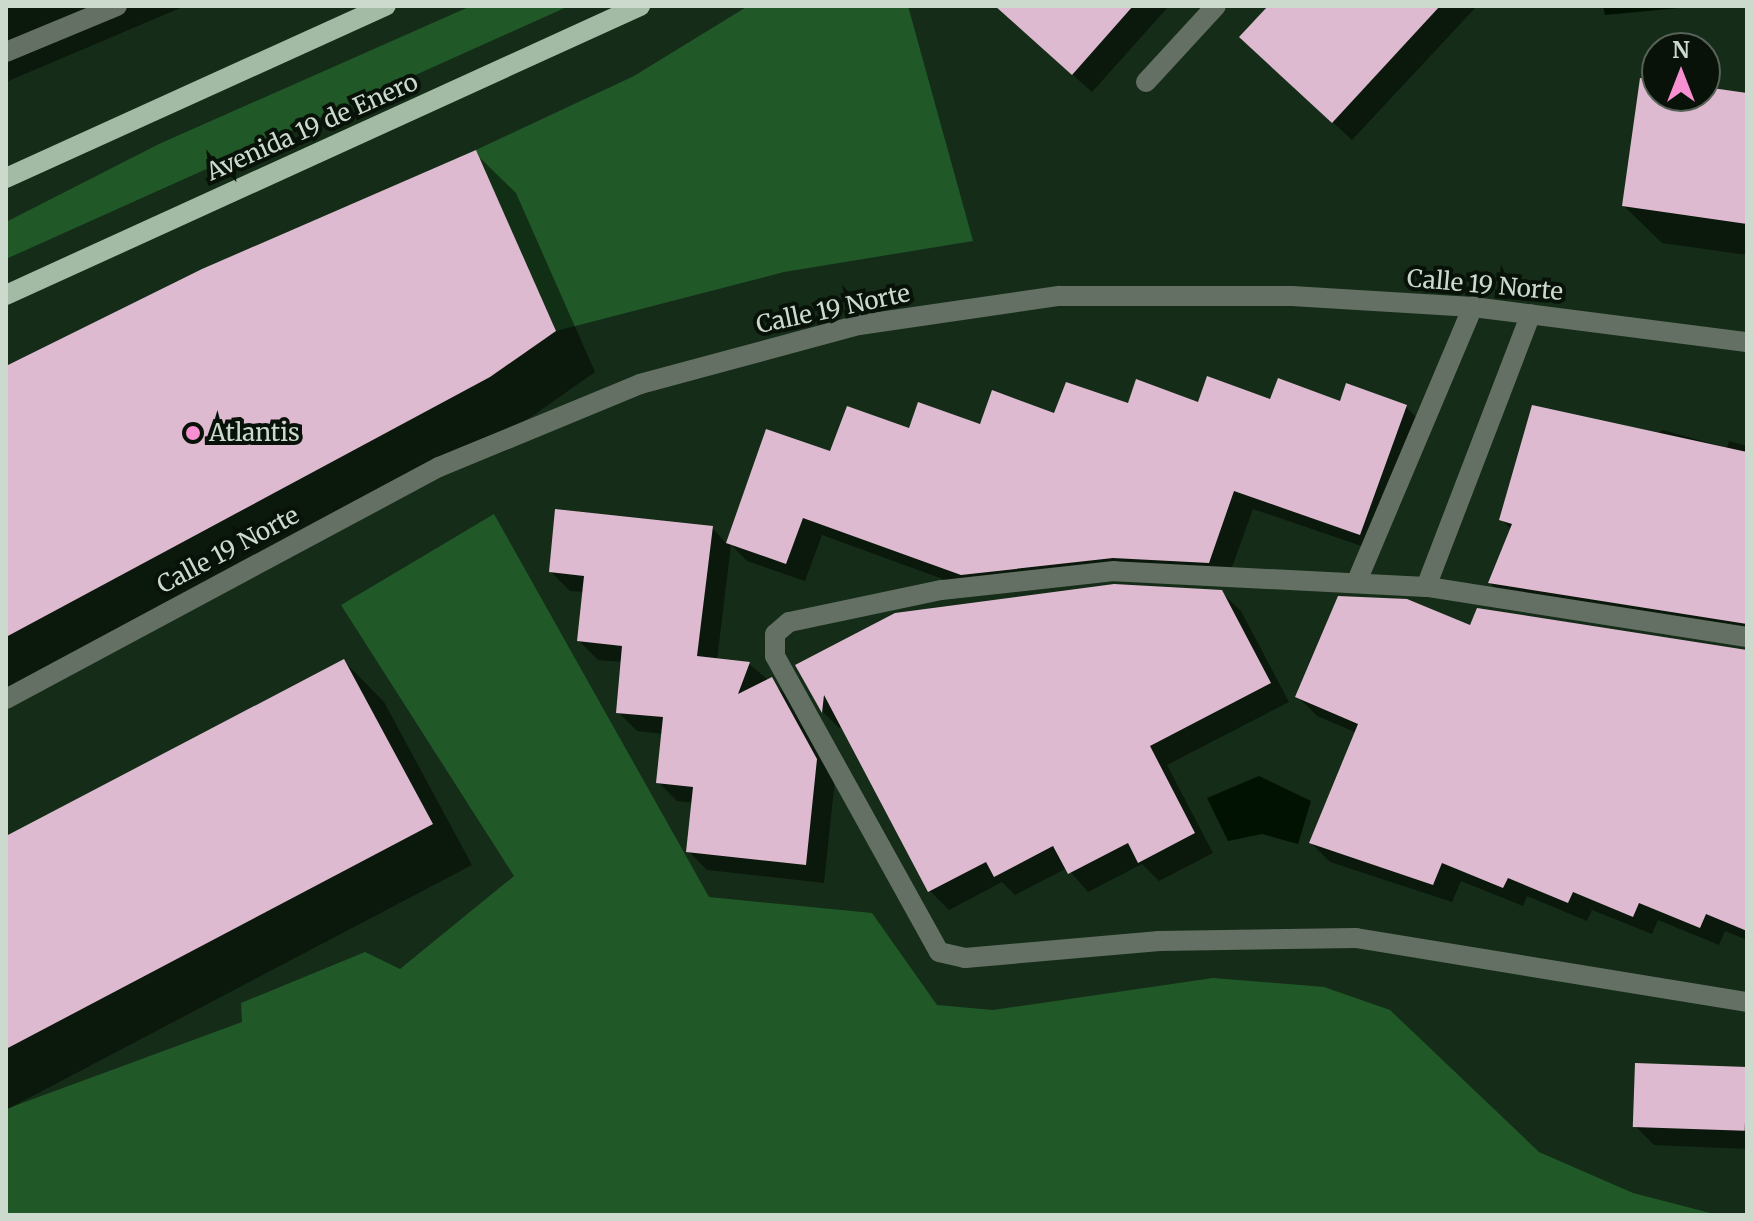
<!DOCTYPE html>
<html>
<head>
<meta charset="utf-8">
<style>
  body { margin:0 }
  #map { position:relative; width:1753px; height:1221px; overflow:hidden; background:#152d18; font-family:Merriweather,serif }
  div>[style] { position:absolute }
  .green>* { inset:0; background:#205828 }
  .water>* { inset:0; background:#011203 }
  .shadow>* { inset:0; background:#0007 }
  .building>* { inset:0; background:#ddbacf; transform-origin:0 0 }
  .minor>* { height:20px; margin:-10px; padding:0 10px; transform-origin:10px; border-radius:10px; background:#657065 }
  .major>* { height:20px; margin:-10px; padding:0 10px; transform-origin:10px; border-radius:10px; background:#a3bba4 }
  .dots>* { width:22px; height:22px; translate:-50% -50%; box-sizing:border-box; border:4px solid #081209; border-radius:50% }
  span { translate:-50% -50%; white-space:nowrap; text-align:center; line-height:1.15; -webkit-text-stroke:8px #081209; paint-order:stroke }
  .street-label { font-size:24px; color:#ccdacd }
  .poi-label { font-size:24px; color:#ccdacd }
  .left { translate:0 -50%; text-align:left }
  .frame { position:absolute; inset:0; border:8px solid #ccdacd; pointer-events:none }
  .north { position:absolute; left:1641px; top:32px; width:80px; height:80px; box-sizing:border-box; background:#081209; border:2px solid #566257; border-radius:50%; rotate:0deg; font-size:22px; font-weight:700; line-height:32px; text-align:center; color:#ccdacd }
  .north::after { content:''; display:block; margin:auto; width:28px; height:36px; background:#f690d0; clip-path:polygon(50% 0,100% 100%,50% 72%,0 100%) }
</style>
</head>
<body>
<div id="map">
  <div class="green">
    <i style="clip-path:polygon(471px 6px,569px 6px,6px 259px,6px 222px,159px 144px)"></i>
    <i style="clip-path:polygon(748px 6px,908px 6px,973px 241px,784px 272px,556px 331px,476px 150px,634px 76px)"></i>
    <i style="clip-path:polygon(494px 514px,709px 897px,872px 913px,937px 1005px,993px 1010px,1213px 978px,1324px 987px,1390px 1010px,1539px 1152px,1633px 1193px,1718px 1215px,6px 1215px,6px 1109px,242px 1022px,241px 1003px,365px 952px,400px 969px,514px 876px,341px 605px)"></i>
  </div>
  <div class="water">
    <i style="clip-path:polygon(1603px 6px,1700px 6px,1605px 15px)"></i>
    <i style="clip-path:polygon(1259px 776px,1311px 801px,1298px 844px,1262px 834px,1228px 841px,1207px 798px)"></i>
  </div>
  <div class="shadow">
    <i style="clip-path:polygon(6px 6px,185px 6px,6px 82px)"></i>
    <i style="clip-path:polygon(995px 6px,1169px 6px,1092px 92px)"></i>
    <i style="clip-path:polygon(1271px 6px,1477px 6px,1352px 140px,1261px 56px)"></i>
    <i style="clip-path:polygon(1657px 82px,1657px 96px,1705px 96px,1705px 89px,1747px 95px,1747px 255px,1662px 243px,1624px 206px)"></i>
    <i style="clip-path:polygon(475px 153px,516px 193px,595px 372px,531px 417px,6px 696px,6px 371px)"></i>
    <i style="clip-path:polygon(1272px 402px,1405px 406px,1424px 425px,1379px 552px,1253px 509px,1227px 581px,1133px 576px,981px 593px,822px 535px,805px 581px,747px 561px,731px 545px,717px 660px,749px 664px,790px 698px,835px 779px,824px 883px,707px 870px,688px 851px,693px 803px,677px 801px,658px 782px,663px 734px,637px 731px,618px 712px,623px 662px,598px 660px,579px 641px,584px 592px,570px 591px,551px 572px,712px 528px,727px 544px,768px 431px,831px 454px,910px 431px,1129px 405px)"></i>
    <i style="clip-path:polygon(1663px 430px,1727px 448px,1729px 441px,1747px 446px,1747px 639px,1509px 602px,1490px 583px,1512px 530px,1501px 519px)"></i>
    <i style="clip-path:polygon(1221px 592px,1241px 611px,1289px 702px,1167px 765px,1213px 853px,1159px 881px,1142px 864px,1088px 892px,1067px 868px,1015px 895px,1002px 882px,949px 910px,930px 891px,841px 723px,840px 729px,823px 712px,797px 666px)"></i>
    <i style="clip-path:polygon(1471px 627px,1747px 651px,1747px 940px,1725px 931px,1719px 945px,1658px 920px,1652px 934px,1592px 910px,1587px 921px,1527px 896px,1523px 906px,1461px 881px,1452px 902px,1330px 862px,1311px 843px,1357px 733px,1317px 716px,1298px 697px)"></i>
    <i style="clip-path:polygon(344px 661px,384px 702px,472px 865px,6px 1110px,6px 839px)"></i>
    <i style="clip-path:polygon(1747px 1068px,1747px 1149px,1654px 1145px,1635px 1126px)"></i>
  </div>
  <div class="building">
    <i style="clip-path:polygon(995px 6px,1133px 6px,1072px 75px)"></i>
    <i style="clip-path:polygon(1268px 6px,1440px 6px,1332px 123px,1239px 37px)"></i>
    <i style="clip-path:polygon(1640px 78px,1657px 80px,1657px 96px,1705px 96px,1705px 87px,1747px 93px,1747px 224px,1622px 206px)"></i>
    <i style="clip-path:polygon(476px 150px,556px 331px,490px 377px,6px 637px,6px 366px,202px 269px)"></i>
    <i style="clip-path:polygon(1207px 376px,1270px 399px,1278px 378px,1340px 401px,1346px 383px,1407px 405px,1360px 535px,1234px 491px,1209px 563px,1113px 558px,961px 575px,803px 518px,786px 564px,726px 543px,766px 429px,830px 451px,847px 406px,909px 428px,918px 402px,980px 424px,992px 390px,1054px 413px,1066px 382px,1128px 403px,1136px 379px,1198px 402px)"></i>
    <i style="clip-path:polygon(1532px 405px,1747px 452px,1747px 624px,1488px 583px,1512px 524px,1499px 520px)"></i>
    <i style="clip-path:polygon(555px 509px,713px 526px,697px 656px,750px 662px,738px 694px,772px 677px,817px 759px,806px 865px,686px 852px,693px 787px,656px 783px,663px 717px,616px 713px,622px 646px,577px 641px,584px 576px,549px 572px)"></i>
    <i style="clip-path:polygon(1114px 584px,1222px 590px,1271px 683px,1150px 746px,1195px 833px,1138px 863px,1128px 843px,1068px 874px,1053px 846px,994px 877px,986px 862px,928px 892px,824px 695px,822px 713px,795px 665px,895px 613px)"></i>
    <i style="clip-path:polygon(1338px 596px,1407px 599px,1470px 625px,1477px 608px,1747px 650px,1747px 931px,1706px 914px,1700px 928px,1639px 903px,1633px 917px,1573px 892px,1568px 903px,1508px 878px,1503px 888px,1442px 863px,1433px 885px,1309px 843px,1358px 724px,1295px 697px)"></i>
    <i style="clip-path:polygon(344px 659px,433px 824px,6px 1049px,6px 836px)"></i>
    <i style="left:1635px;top:1063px;width:112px;height:64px;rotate:2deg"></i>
  </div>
  <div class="minor">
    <i style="left:6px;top:52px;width:120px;rotate:-22.5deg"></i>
    <i style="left:1146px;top:82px;width:103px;rotate:-47.4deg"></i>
    <i style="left:1357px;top:581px;width:298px;rotate:-67.1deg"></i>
    <i style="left:1426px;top:587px;width:292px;rotate:-69deg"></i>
    <i style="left:1747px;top:637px;width:325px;rotate:-171.1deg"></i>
    <i style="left:1426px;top:587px;width:312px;rotate:-177.1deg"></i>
    <i style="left:1114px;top:571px;width:174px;rotate:173.7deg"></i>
    <i style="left:941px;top:590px;width:155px;rotate:168.1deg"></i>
    <i style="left:789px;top:622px;width:18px;rotate:139deg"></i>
    <i style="left:775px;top:634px;width:22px;rotate:90deg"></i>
    <i style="left:775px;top:656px;width:338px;rotate:61deg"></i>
    <i style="left:939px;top:952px;width:27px;rotate:13deg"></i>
    <i style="left:965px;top:958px;width:195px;rotate:-5deg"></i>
    <i style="left:1159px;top:941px;width:197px;rotate:-0.9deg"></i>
    <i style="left:1356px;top:938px;width:396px;rotate:9.3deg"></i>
    <i style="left:6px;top:699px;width:491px;rotate:-28.2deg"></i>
    <i style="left:439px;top:467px;width:217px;rotate:-22.4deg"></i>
    <i style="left:640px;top:384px;width:227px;rotate:-15.1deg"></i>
    <i style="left:859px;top:325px;width:202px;rotate:-8.3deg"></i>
    <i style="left:1059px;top:296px;width:233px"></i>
    <i style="left:1292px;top:296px;width:181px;rotate:3.5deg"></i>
    <i style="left:1473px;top:307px;width:276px;rotate:7.3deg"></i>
  </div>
  <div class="major">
    <i style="left:6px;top:178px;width:417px;rotate:-24.4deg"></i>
    <i style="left:6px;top:295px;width:697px;rotate:-24.51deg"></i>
  </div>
  <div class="dots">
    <i style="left:193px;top:433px;background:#f690d0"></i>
  </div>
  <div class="street-label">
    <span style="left:312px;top:127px;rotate:-24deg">Avenida 19 de Enero</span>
    <span style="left:1485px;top:285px;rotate:5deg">Calle 19 Norte</span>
    <span style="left:833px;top:309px;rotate:-12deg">Calle 19 Norte</span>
    <span style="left:228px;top:550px;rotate:-28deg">Calle 19 Norte</span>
  </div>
  <div class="poi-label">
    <span class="left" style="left:209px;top:433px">Atlantis</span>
  </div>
  <div class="frame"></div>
  <div class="north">N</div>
</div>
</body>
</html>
